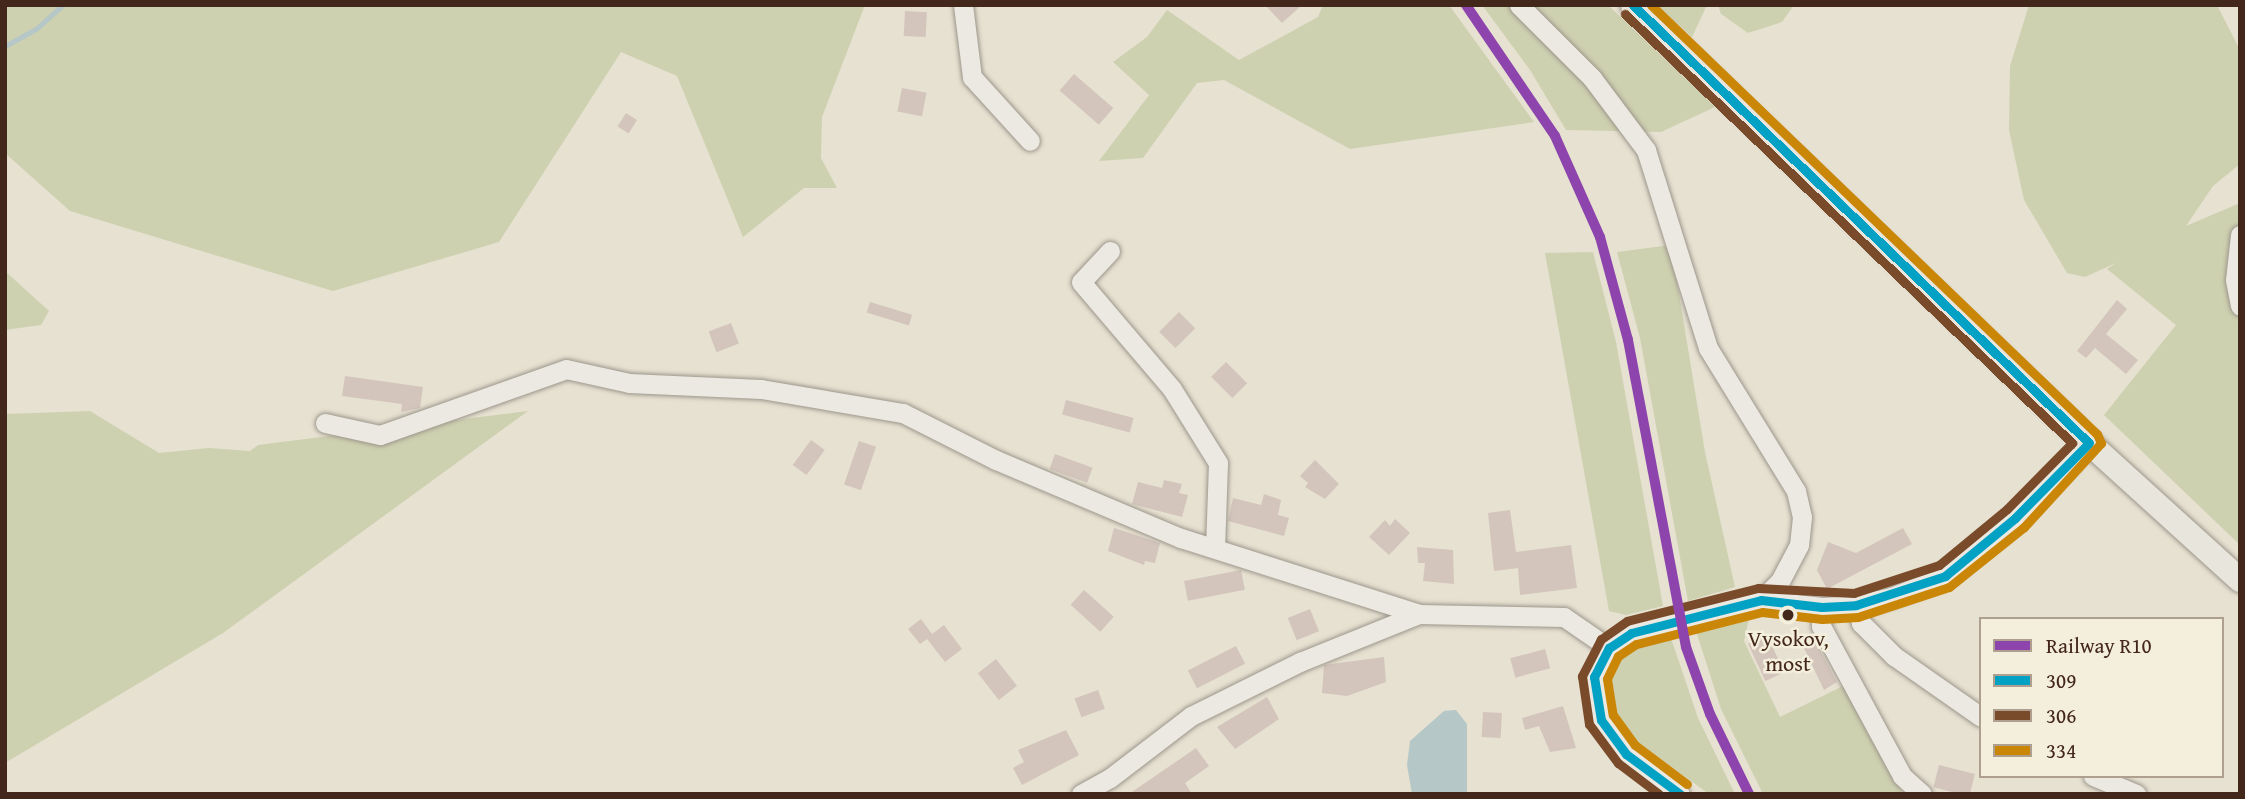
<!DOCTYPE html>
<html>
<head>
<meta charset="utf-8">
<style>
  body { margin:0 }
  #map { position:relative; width:2245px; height:799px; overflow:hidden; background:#e6e1d1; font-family:"Gentium Book Plus",serif }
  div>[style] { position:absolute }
  .green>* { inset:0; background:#ced1b0 }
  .water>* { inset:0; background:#b5c7c6 }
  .stream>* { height:5px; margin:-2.5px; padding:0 2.5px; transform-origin:2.5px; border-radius:2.5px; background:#b5c7c6 }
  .building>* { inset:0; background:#d4c5bc; transform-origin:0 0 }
  .roads { filter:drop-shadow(0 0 2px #9d968c) drop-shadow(0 0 2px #9d968c) }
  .minor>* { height:19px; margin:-9.5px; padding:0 9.5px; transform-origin:9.5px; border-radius:9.5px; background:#ebe9e1 }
  .major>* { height:24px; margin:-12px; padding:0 12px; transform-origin:12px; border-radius:12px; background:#e8e5dc }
  .bus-1>* { height:9px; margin:-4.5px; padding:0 4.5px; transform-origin:4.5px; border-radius:4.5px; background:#03a2c5 }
  .bus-2>* { height:9px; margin:-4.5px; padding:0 4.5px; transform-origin:4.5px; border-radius:4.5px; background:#7a4b2a }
  .bus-3>* { height:9px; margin:-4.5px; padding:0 4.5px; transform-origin:4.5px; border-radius:4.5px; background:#ca8607 }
  .rail-1>* { height:10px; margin:-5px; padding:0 5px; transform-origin:5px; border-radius:5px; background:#8e44ad }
  .dots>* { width:19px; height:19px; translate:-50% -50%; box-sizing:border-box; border:4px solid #f4efdc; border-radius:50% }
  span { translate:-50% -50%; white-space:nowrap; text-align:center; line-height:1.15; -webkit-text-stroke:5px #f4efdc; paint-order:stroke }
  .bus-label { font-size:22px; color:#44271b }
  .frame { position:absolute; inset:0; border:7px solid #44271b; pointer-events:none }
  .legend { position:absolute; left:1979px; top:617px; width:245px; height:161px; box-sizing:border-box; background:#f4efdc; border:2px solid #ae9f8f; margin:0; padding:9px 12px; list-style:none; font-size:21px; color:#44271b }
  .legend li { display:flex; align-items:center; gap:14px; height:35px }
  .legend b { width:35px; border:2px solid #ae9f8f }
</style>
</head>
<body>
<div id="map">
  <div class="green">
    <i style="clip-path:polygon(5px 5px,865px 5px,822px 117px,821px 158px,837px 188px,804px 188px,743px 237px,677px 76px,621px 52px,499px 242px,333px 291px,70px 211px,5px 153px)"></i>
    <i style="clip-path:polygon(1323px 5px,1449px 5px,1534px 122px,1350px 149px,1224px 80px,1197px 83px,1143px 158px,1099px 161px,1149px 95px,1113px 62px,1147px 37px,1167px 10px,1239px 60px,1318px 17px)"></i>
    <i style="clip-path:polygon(1482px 5px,1608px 5px,1715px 107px,1661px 132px,1566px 130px,1530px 70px)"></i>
    <i style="clip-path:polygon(1657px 5px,1707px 5px,1692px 37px)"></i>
    <i style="clip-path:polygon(1718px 5px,1794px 5px,1782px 22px,1748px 33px,1721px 14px)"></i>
    <i style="clip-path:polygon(2029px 5px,2217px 5px,2240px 50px,2240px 164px,2213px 186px,2186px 226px,2240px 203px,2240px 545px,2104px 415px,2176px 325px,2107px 269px,2116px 263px,2085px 277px,2067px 273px,2024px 200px,2009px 130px,2010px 66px)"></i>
    <i style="clip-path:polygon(1671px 245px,1705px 452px,1735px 587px,1688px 601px,1640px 338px,1617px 252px)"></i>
    <i style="clip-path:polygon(1593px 252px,1616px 342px,1663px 606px,1626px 615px,1609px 611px,1545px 253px)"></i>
    <i style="clip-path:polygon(5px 271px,49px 311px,41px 325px,5px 330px)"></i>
    <i style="clip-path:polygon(90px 411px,159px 453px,209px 448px,250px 451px,258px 445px,528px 411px,223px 633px,5px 763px,5px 414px)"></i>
    <i style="clip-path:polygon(1749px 619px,1744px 641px,1780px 717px,1845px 685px,1903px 794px,1763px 794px,1721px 709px,1696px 631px)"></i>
    <i style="clip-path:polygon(1671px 638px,1698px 718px,1735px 794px,1709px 794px,1622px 731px,1605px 693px,1613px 666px,1633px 647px)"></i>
  </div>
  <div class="water">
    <i style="clip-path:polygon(1456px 710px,1467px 724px,1467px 794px,1412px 794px,1407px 765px,1410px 741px,1444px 711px)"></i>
  </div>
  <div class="stream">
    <i style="left:5px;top:46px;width:35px;rotate:-29deg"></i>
    <i style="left:36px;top:29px;width:36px;rotate:-42deg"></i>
  </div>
  <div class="building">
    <i style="clip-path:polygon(1265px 5px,1302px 5px,1282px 23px)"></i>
    <i style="left:905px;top:11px;width:22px;height:25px;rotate:3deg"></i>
    <i style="left:1074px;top:74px;width:52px;height:22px;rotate:41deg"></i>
    <i style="left:902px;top:88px;width:25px;height:24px;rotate:11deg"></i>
    <i style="left:626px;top:113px;width:13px;height:16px;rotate:32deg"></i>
    <i style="clip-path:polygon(2117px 300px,2127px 309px,2106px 334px,2138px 360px,2126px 374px,2095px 348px,2086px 358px,2077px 351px)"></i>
    <i style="left:870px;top:302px;width:44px;height:11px;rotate:17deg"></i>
    <i style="left:1179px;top:312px;width:23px;height:28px;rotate:45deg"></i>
    <i style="left:731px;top:323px;width:22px;height:24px;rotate:69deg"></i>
    <i style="left:1226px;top:362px;width:30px;height:21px;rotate:45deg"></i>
    <i style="clip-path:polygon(345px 376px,423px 387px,420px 408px,401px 412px,402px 404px,342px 396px)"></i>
    <i style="left:1066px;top:400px;width:70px;height:15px;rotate:15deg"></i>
    <i style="left:811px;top:440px;width:17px;height:31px;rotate:36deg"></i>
    <i style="left:859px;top:441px;width:18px;height:46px;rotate:19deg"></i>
    <i style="left:1055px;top:454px;width:40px;height:16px;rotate:20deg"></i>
    <i style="clip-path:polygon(1315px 460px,1339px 484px,1325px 499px,1305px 487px,1308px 483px,1300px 476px)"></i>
    <i style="clip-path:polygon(1164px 480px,1182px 484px,1179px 493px,1188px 495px,1182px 517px,1132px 504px,1138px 482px,1162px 488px)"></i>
    <i style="clip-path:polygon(1264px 494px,1281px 500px,1278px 515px,1289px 518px,1284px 536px,1228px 521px,1233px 498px,1261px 505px)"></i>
    <i style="clip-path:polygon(1510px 510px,1516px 552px,1571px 545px,1577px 588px,1520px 595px,1518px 568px,1494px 571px,1488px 513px)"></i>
    <i style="clip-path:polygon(1395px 519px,1410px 533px,1389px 555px,1369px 537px,1385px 520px,1390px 526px)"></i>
    <i style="clip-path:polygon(1114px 528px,1160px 543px,1155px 563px,1145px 561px,1144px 565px,1108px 551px)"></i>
    <i style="clip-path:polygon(1903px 528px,1912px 544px,1827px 589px,1817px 570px,1828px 542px,1856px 553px)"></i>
    <i style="clip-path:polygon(1417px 547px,1453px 550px,1454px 584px,1423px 581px,1425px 563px,1418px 563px)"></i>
    <i style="left:1241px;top:570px;width:20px;height:58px;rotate:79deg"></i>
    <i style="left:1084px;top:590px;width:40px;height:20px;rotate:42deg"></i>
    <i style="left:1310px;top:609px;width:24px;height:24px;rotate:68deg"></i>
    <i style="clip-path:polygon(921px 619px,932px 634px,944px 625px,962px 649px,945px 662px,927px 639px,920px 644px,908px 629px)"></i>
    <i style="left:1767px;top:635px;width:41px;height:21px;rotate:65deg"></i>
    <i style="clip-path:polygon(1814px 639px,1837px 682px,1824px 690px,1803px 646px)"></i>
    <i style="left:1236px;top:646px;width:20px;height:54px;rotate:63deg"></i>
    <i style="left:1545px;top:649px;width:20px;height:36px;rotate:75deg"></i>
    <i style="clip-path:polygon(1384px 657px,1386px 682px,1347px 696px,1322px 693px,1324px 665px)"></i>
    <i style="left:996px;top:659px;width:34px;height:23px;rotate:52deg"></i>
    <i style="left:1098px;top:690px;width:20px;height:25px;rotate:70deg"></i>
    <i style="clip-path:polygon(1267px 697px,1279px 719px,1235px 749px,1217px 727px)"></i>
    <i style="clip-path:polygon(1563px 706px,1576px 748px,1550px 752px,1539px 726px,1525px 730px,1522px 718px)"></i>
    <i style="left:1483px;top:712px;width:19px;height:25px;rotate:3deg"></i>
    <i style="clip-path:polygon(1066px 730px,1079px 755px,1022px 785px,1013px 768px,1024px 762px,1018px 750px)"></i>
    <i style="clip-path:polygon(1196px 748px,1209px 766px,1185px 783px,1192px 794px,1129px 794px)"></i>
    <i style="left:1939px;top:765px;width:37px;height:23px;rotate:14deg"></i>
  </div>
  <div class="roads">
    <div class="minor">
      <i style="left:963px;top:5px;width:73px;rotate:82.9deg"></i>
      <i style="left:972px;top:77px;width:86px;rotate:47.8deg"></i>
      <i style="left:1519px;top:5px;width:103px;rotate:45deg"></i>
      <i style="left:1592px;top:78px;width:90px;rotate:53.1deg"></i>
      <i style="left:1646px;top:150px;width:207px;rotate:72.6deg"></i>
      <i style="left:1708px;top:348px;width:168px;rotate:58.4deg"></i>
      <i style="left:1796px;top:491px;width:27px;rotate:77deg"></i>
      <i style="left:1802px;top:517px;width:28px;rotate:96deg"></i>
      <i style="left:1799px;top:545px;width:41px;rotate:117.8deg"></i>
      <i style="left:1780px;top:581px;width:27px;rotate:135deg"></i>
      <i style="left:2240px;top:235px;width:45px;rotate:96.3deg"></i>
      <i style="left:2235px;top:280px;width:26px;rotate:79deg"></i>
      <i style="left:1110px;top:251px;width:42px;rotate:133.1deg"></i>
      <i style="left:1081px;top:282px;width:140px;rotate:49.6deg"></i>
      <i style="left:1172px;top:389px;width:87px;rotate:58.1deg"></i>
      <i style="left:1218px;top:463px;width:84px;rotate:92deg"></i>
      <i style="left:325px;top:423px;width:56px;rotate:12.3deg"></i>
      <i style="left:380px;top:435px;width:197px;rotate:-19.5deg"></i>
      <i style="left:566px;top:369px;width:65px;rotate:12.5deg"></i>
      <i style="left:629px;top:383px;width:132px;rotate:2.6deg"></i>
      <i style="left:761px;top:389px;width:144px;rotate:9.6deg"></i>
      <i style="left:903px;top:413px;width:104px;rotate:26.8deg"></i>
      <i style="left:996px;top:460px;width:201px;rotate:22.9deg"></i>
      <i style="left:1181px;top:538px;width:250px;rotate:17.7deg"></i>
      <i style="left:1419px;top:614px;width:145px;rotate:1.2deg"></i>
      <i style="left:1564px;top:617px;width:55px;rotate:34.6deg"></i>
      <i style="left:1856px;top:605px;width:19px;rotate:74deg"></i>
      <i style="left:1861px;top:623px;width:47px;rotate:45deg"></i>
      <i style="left:1894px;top:656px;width:106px;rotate:35deg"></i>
      <i style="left:1822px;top:607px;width:19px;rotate:93deg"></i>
      <i style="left:1821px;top:626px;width:170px;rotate:61.6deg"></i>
      <i style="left:1902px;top:776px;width:27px;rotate:42deg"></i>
      <i style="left:2093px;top:776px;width:47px;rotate:22.7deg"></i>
      <i style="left:1081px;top:794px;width:33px;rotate:-29deg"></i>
      <i style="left:1110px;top:778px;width:102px;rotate:-37.4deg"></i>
      <i style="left:1191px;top:716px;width:122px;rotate:-26.4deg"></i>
      <i style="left:1300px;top:662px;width:128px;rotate:-22deg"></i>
      <i style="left:1680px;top:794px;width:67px;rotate:-143.5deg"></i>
      <i style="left:1626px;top:754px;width:42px;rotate:-126.3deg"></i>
      <i style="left:1601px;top:720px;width:44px;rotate:-99.2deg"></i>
      <i style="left:1594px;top:677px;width:33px;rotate:-63deg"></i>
      <i style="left:1609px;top:648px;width:27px;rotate:-34deg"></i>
      <i style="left:1631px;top:633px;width:134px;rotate:-14.2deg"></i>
      <i style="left:1761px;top:600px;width:61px;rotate:6.5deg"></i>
      <i style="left:1822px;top:607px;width:34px;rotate:-3deg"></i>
      <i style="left:1856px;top:605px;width:36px;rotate:-13deg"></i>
      <i style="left:1891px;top:597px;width:58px;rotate:-21.3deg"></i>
      <i style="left:1945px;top:576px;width:91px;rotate:-39.6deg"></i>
      <i style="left:2015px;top:518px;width:105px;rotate:-45.4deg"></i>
    </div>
    <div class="major">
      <i style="left:1633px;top:5px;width:632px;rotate:43.85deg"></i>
      <i style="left:2089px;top:443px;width:204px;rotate:42.2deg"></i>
    </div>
  </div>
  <div class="bus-1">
    <i style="left:1633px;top:5px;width:632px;rotate:43.85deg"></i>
    <i style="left:1680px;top:794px;width:67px;rotate:-143.5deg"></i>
    <i style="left:1626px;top:754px;width:42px;rotate:-126.3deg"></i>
    <i style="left:1601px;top:720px;width:44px;rotate:-99.2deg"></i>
    <i style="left:1594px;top:677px;width:33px;rotate:-63deg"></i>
    <i style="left:1609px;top:648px;width:27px;rotate:-34deg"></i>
    <i style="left:1631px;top:633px;width:134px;rotate:-14.2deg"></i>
    <i style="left:1761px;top:600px;width:61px;rotate:6.5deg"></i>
    <i style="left:1822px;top:607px;width:34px;rotate:-3deg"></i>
    <i style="left:1856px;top:605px;width:94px;rotate:-18deg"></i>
    <i style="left:1945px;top:576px;width:91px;rotate:-39.6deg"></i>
    <i style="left:2015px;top:518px;width:105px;rotate:-45.4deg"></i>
  </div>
  <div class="bus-2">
    <i style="left:1625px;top:14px;width:620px;rotate:43.82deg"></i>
    <i style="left:2072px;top:443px;width:93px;rotate:134.6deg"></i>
    <i style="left:2007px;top:509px;width:88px;rotate:140.5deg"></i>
    <i style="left:1939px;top:565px;width:89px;rotate:161.8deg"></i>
    <i style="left:1854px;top:593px;width:96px;rotate:-177deg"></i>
    <i style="left:1758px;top:588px;width:135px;rotate:165.9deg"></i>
    <i style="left:1627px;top:621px;width:32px;rotate:145deg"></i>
    <i style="left:1601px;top:639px;width:42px;rotate:117.2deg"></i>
    <i style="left:1582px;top:676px;width:49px;rotate:81.7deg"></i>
    <i style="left:1589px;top:724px;width:49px;rotate:53.4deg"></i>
    <i style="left:1618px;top:763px;width:51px;rotate:37.1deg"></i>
  </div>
  <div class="bus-3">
    <i style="left:1651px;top:5px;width:619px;rotate:43.89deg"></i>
    <i style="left:2097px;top:434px;width:10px;rotate:66deg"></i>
    <i style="left:2101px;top:443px;width:114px;rotate:132.5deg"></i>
    <i style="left:2024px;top:527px;width:96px;rotate:141.3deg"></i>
    <i style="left:1949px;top:587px;width:96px;rotate:161.8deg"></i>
    <i style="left:1858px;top:617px;width:36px;rotate:177deg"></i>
    <i style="left:1822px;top:619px;width:60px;rotate:-173.3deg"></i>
    <i style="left:1762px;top:612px;width:130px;rotate:165.7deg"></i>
    <i style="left:1636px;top:644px;width:22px;rotate:146deg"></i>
    <i style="left:1618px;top:656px;width:25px;rotate:116deg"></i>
    <i style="left:1607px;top:679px;width:36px;rotate:81deg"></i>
    <i style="left:1613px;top:715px;width:37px;rotate:54deg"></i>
    <i style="left:1635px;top:745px;width:65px;rotate:36.9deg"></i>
  </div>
  <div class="rail-1">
    <i style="left:1466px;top:5px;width:158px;rotate:55.8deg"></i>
    <i style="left:1555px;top:136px;width:111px;rotate:66deg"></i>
    <i style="left:1600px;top:237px;width:107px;rotate:74.8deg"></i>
    <i style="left:1628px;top:340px;width:312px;rotate:79.3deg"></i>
    <i style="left:1686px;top:647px;width:71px;rotate:70.3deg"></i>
    <i style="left:1710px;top:714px;width:89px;rotate:64deg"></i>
  </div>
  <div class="dots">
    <i style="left:1788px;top:615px;background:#44271b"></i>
  </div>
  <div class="bus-label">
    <span style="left:1788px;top:651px">Vysokov,<br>most</span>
  </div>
  <div class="frame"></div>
  <ul class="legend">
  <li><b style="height:9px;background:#8e44ad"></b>Railway R10</li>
  <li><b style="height:9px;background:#03a2c5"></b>309</li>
  <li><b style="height:9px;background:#7a4b2a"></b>306</li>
  <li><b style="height:9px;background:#ca8607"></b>334</li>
  </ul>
</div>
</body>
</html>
